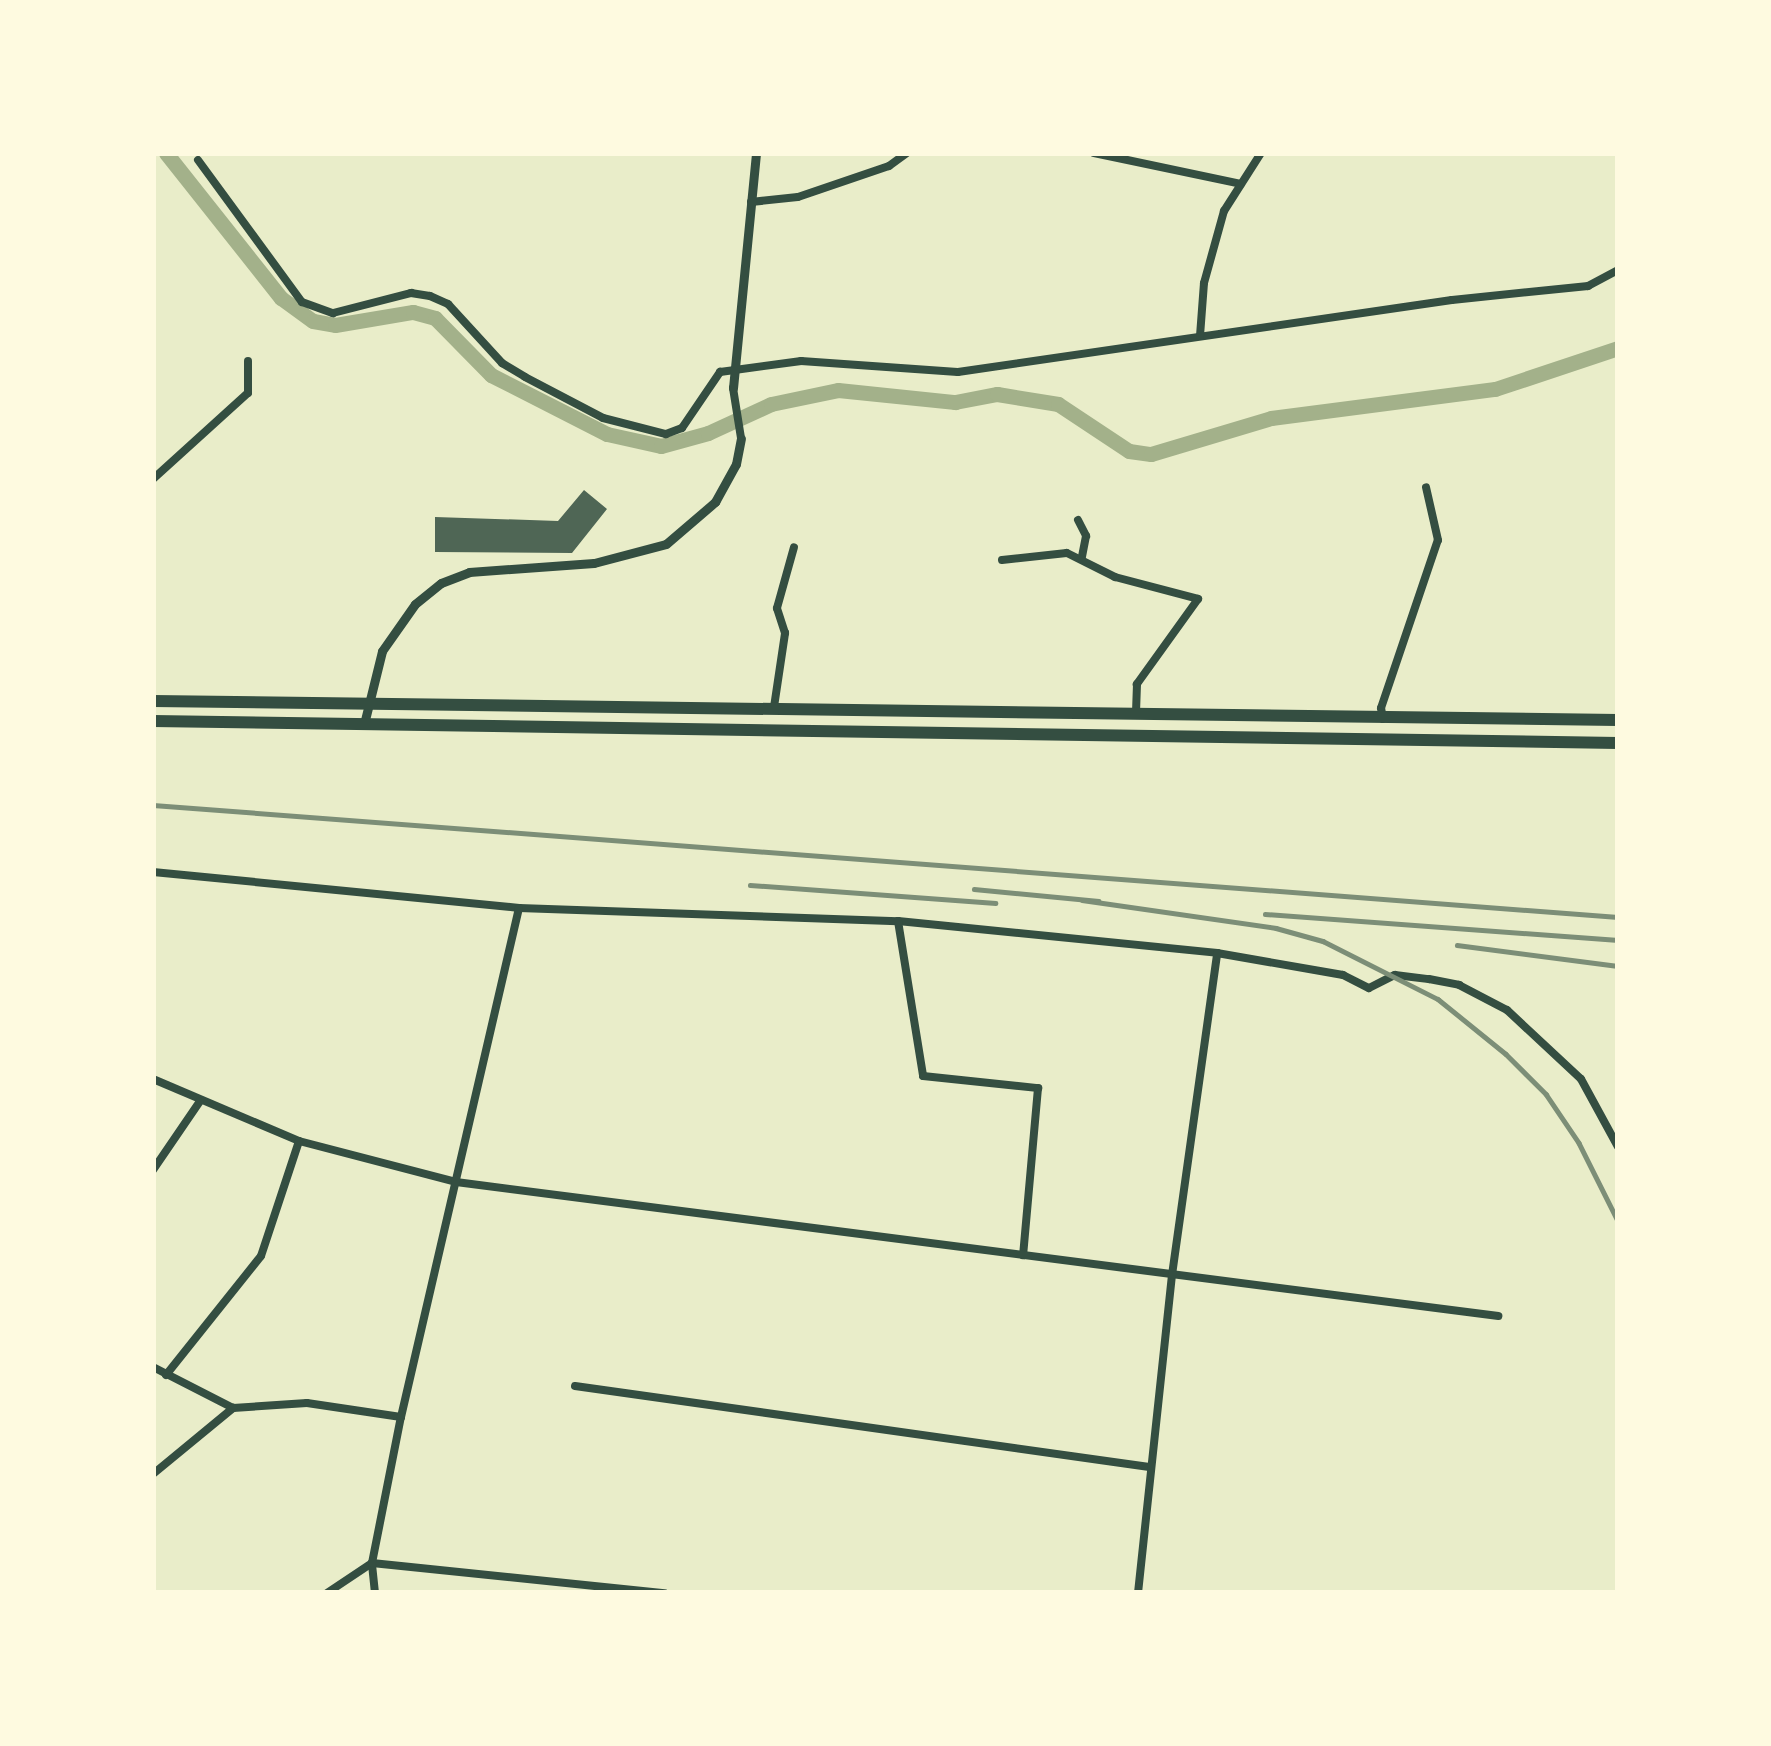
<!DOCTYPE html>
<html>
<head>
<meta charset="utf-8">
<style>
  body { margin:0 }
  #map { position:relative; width:1771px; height:1746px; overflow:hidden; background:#e9edc9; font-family:Raleway,sans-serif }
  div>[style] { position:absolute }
  .canal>* { height:15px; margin:-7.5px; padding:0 7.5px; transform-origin:7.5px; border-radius:7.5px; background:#a3b18a }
  .building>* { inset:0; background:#4f6655 }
  .minor>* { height:8px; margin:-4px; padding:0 4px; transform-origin:4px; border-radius:4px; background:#344e41 }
  .tertiary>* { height:9px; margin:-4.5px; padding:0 4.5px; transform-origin:4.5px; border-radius:4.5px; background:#344e41 }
  .primary>* { height:12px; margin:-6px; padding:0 6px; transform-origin:6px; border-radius:6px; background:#344e41 }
  .rail>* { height:4.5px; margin:-2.25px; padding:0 2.25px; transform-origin:2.25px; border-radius:2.25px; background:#7c8e77 }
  span { translate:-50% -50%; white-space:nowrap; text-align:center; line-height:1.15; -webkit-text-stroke:10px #fefae0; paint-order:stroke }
  .frame { position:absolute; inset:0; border:156px solid #fefae0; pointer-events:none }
</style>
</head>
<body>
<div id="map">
  <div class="canal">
    <i style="left:166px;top:153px;width:185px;rotate:51.6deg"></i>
    <i style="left:281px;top:298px;width:39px;rotate:36deg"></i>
    <i style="left:313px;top:321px;width:22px;rotate:10deg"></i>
    <i style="left:335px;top:325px;width:79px;rotate:-9.5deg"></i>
    <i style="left:413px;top:312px;width:23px;rotate:15deg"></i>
    <i style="left:435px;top:318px;width:80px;rotate:45.5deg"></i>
    <i style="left:491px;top:375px;width:130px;rotate:27deg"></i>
    <i style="left:607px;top:434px;width:55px;rotate:12.5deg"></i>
    <i style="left:661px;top:446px;width:49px;rotate:-15.5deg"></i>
    <i style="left:708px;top:433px;width:69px;rotate:-24.7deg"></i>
    <i style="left:771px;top:404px;width:68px;rotate:-11.8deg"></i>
    <i style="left:838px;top:390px;width:118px;rotate:5.9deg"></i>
    <i style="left:955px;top:402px;width:43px;rotate:-10.8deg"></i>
    <i style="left:997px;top:394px;width:62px;rotate:9.3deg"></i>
    <i style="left:1058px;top:404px;width:85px;rotate:33.5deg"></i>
    <i style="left:1129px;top:451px;width:22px;rotate:8deg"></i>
    <i style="left:1151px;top:454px;width:125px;rotate:-16.7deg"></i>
    <i style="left:1271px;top:418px;width:226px;rotate:-7.4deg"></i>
    <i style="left:1495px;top:389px;width:130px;rotate:-18.4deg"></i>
  </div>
  <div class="building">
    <i style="clip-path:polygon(584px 490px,607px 509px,572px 553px,435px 552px,435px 517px,558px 521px)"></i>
  </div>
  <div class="minor">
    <i style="left:1094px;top:153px;width:150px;rotate:11.9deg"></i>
    <i style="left:198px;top:160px;width:176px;rotate:53.8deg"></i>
    <i style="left:302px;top:302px;width:33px;rotate:20deg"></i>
    <i style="left:333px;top:313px;width:81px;rotate:-14.4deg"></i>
    <i style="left:411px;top:293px;width:19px;rotate:9deg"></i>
    <i style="left:430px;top:296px;width:20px;rotate:24deg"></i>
    <i style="left:448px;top:304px;width:80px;rotate:47.5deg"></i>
    <i style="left:502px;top:363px;width:27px;rotate:31deg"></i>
    <i style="left:525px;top:377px;width:88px;rotate:27.7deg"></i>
    <i style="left:603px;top:418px;width:65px;rotate:14.3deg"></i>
    <i style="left:666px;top:434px;width:17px;rotate:-21deg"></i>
    <i style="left:682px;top:428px;width:68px;rotate:-55.8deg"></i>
    <i style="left:720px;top:372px;width:82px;rotate:-7.7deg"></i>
    <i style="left:801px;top:361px;width:157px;rotate:4deg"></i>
    <i style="left:958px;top:372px;width:499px;rotate:-8.3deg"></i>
    <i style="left:1452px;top:300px;width:137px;rotate:-5.9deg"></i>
    <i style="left:1588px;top:286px;width:34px;rotate:-28deg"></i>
    <i style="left:751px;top:202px;width:47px;rotate:-6.1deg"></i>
    <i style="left:798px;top:197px;width:96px;rotate:-18.8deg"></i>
    <i style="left:889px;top:166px;width:22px;rotate:-36deg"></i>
    <i style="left:1200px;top:336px;width:53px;rotate:-85.7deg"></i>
    <i style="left:1204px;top:283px;width:75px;rotate:-74.5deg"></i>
    <i style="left:1224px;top:211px;width:69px;rotate:-57.5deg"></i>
    <i style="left:733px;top:388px;width:51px;rotate:80.9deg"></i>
    <i style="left:153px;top:479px;width:128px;rotate:-42.2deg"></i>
    <i style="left:248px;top:393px;width:32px;rotate:-90deg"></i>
    <i style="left:1078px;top:520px;width:18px;rotate:63deg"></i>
    <i style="left:1086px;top:536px;width:21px;rotate:101deg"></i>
    <i style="left:1002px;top:560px;width:65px;rotate:-6.1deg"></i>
    <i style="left:1067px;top:553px;width:54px;rotate:26.6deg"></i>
    <i style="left:1115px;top:577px;width:86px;rotate:14.8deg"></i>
    <i style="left:1198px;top:599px;width:105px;rotate:125.7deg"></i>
    <i style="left:1137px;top:684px;width:27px;rotate:92deg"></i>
    <i style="left:774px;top:707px;width:75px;rotate:-81.5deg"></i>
    <i style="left:785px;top:633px;width:26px;rotate:-108deg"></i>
    <i style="left:777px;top:608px;width:63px;rotate:-74.4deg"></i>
    <i style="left:1383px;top:719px;width:11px;rotate:-100deg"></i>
    <i style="left:1381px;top:708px;width:177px;rotate:-71.3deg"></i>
    <i style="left:1438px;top:540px;width:54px;rotate:-102.8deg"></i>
    <i style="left:153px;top:872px;width:368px;rotate:5.6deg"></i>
    <i style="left:519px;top:908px;width:379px;rotate:2deg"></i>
    <i style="left:898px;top:921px;width:321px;rotate:5.7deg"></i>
    <i style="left:1217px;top:953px;width:128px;rotate:9.9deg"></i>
    <i style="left:1343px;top:975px;width:29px;rotate:27deg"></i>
    <i style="left:1369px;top:988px;width:29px;rotate:-27deg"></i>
    <i style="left:1395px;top:975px;width:34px;rotate:7deg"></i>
    <i style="left:1429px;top:979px;width:31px;rotate:11deg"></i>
    <i style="left:1459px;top:985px;width:54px;rotate:27.5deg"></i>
    <i style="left:1507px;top:1010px;width:101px;rotate:43deg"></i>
    <i style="left:1581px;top:1079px;width:77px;rotate:61.4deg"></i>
    <i style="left:898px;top:921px;width:157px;rotate:80.8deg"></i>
    <i style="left:923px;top:1076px;width:116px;rotate:6deg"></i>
    <i style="left:1038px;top:1088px;width:168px;rotate:95.1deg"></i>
    <i style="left:153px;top:1079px;width:159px;rotate:23deg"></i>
    <i style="left:299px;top:1141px;width:162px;rotate:14.6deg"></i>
    <i style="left:456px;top:1182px;width:1051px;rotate:7.33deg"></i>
    <i style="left:153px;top:1170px;width:83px;rotate:-55.7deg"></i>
    <i style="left:153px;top:1367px;width:90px;rotate:27.1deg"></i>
    <i style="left:233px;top:1408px;width:74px;rotate:-3.9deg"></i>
    <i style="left:307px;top:1403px;width:95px;rotate:8.5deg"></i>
    <i style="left:166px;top:1375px;width:152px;rotate:-51.4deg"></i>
    <i style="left:261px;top:1256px;width:121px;rotate:-71.7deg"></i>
    <i style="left:575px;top:1386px;width:580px;rotate:8.03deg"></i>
    <i style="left:153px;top:1474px;width:104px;rotate:-39.5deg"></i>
    <i style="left:327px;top:1593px;width:54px;rotate:-33.7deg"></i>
    <i style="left:372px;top:1563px;width:294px;rotate:5.9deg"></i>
    <i style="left:375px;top:1593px;width:30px;rotate:-96deg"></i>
    <i style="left:372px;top:1563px;width:149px;rotate:-78.8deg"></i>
    <i style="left:401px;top:1417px;width:522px;rotate:-76.95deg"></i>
    <i style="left:1138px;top:1593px;width:320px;rotate:-83.9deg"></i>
    <i style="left:1172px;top:1275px;width:325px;rotate:-82deg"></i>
  </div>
  <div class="tertiary">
    <i style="left:733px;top:388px;width:236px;rotate:-84.4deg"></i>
    <i style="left:364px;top:724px;width:75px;rotate:-76.1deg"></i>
    <i style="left:382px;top:651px;width:57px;rotate:-54.9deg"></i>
    <i style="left:415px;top:604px;width:33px;rotate:-39deg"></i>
    <i style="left:441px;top:583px;width:30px;rotate:-21deg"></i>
    <i style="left:469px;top:572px;width:125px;rotate:-4.1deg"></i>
    <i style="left:594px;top:563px;width:74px;rotate:-14.8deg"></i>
    <i style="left:666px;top:544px;width:65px;rotate:-40.6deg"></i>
    <i style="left:715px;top:502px;width:43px;rotate:-61.1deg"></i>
    <i style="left:736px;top:464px;width:26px;rotate:-79deg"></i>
  </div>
  <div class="primary">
    <i style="left:153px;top:701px;width:1465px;rotate:0.74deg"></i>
    <i style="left:153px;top:721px;width:1465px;rotate:0.86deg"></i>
  </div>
  <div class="rail">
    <i style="left:153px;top:805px;width:1469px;rotate:4.37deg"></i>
    <i style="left:750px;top:885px;width:246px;rotate:4.2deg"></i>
    <i style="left:974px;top:889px;width:125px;rotate:5.5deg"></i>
    <i style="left:1082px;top:900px;width:196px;rotate:8.2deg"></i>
    <i style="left:1276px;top:928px;width:49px;rotate:15.5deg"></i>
    <i style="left:1323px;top:941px;width:129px;rotate:26.8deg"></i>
    <i style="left:1438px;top:999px;width:87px;rotate:39deg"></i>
    <i style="left:1506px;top:1054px;width:57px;rotate:45deg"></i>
    <i style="left:1546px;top:1094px;width:59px;rotate:56deg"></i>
    <i style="left:1579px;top:1143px;width:87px;rotate:63.4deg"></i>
    <i style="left:1265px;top:914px;width:354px;rotate:4.2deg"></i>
    <i style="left:1457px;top:945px;width:162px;rotate:7.4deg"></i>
  </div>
  <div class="frame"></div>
</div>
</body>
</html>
